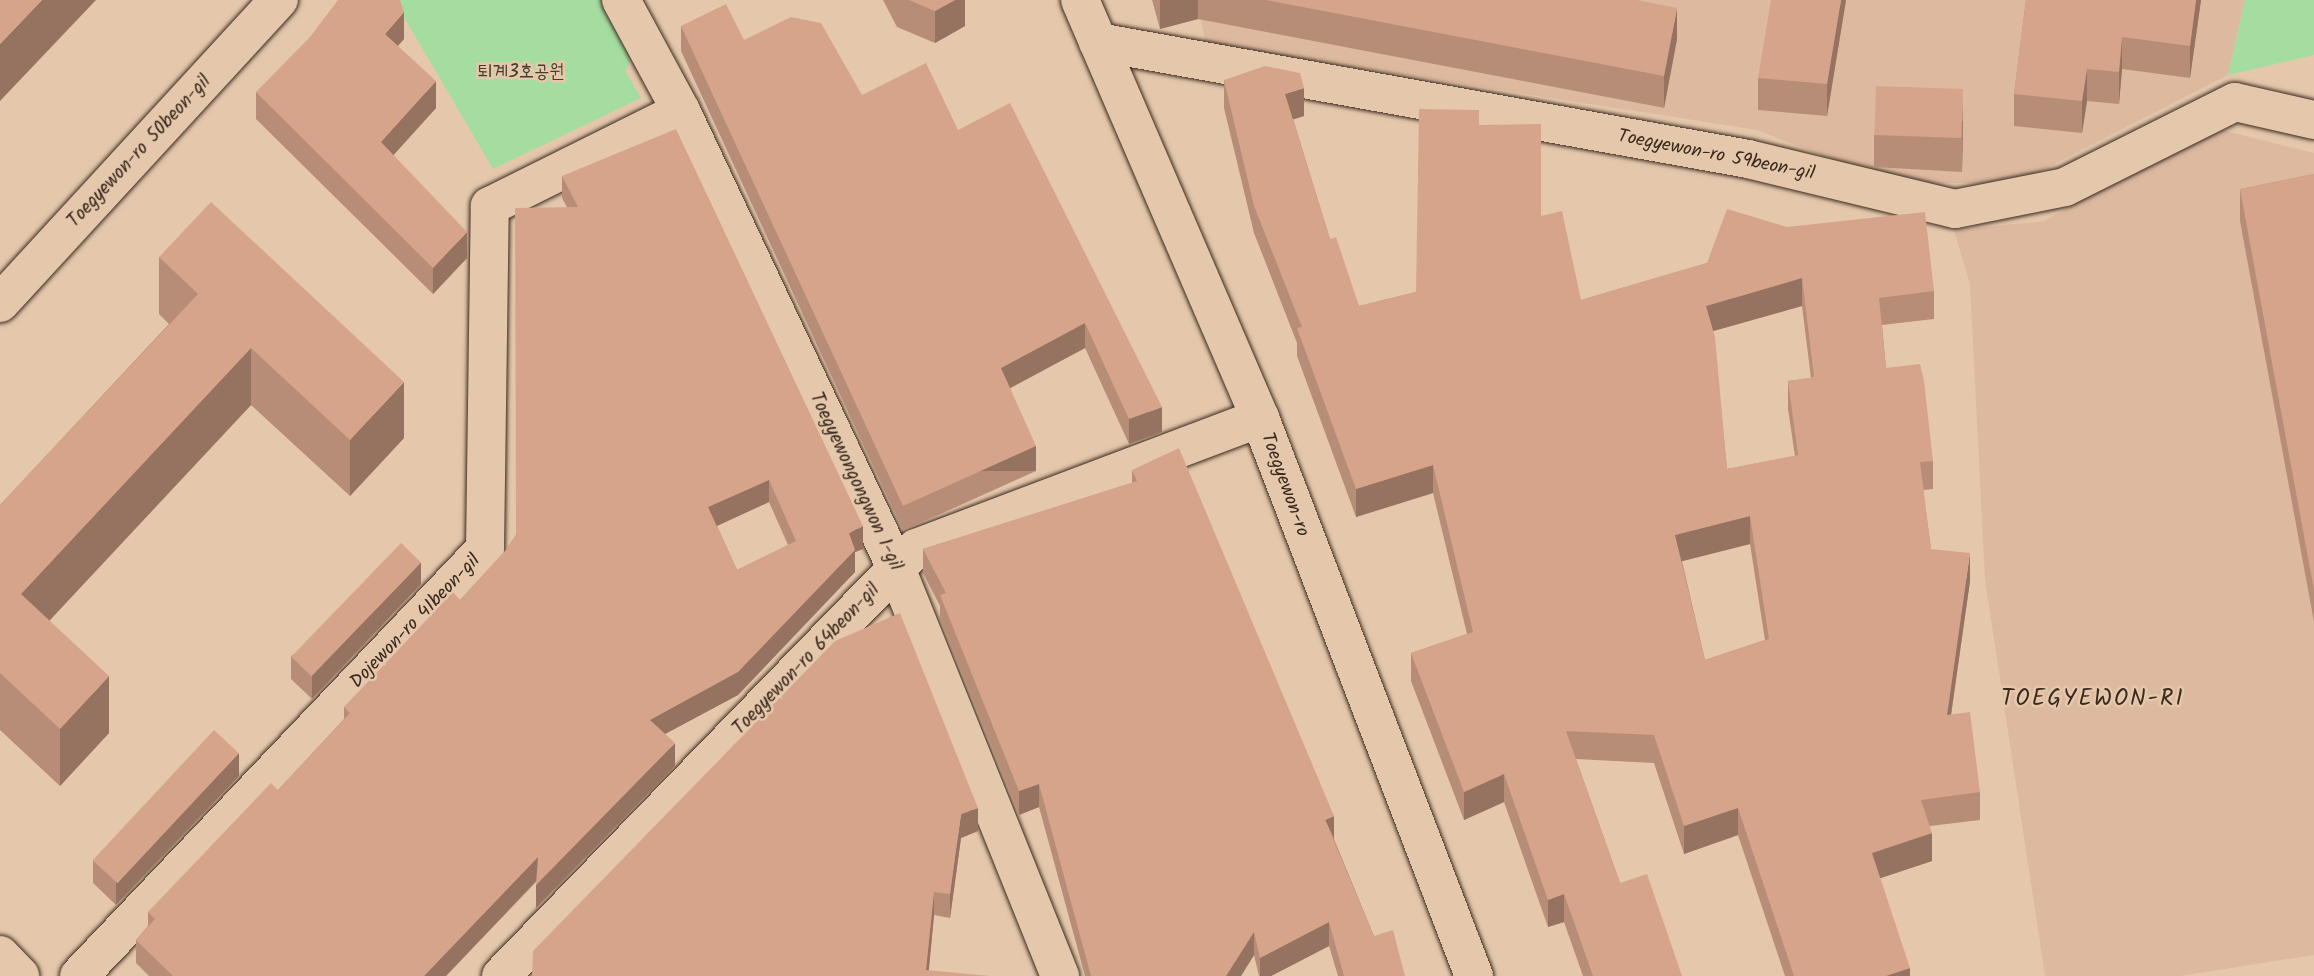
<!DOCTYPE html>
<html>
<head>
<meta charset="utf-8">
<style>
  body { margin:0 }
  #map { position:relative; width:2314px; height:976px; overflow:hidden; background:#e5c8ac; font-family:Kalam,"Poor Story",sans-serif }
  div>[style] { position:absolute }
  .built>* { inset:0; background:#ddba9f }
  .green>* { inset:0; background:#a5dda1 }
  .roads { filter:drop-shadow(0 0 2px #3b2a1e) drop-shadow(0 0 2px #3b2a1e) }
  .minor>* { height:38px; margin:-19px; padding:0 19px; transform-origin:19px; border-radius:19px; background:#e5c8ac }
  .wall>* { inset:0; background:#b88d78 }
  .shaded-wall>* { inset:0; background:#967361; transform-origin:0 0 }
  .building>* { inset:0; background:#d6a48b; transform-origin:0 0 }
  span { translate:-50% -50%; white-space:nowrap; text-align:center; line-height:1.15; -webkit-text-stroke:5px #e5c8ac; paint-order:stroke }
  .park-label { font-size:19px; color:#463c2b }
  .street-label { font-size:19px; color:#3b2a1e }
  .quarter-label { font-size:23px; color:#3b2a1e; letter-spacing:2px }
</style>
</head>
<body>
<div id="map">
  <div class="built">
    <i style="clip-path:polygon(1196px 0,2245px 0,2228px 75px,2017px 183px,1933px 183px,1859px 170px,1757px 130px,1206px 44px)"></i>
    <i style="clip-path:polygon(2214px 128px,2314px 153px,2314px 955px,2180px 976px,2045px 976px,1985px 580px,1970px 285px,1954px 230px,2044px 221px)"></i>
  </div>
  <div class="green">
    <i style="clip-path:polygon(394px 0,608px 0,634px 48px,626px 72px,641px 98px,493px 169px)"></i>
    <i style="clip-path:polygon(2245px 0,2314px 0,2314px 55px,2228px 75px)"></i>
  </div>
  <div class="roads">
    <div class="minor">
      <i style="left:621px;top:0;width:126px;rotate:61.6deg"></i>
      <i style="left:681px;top:111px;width:505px;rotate:64.8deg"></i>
      <i style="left:896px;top:568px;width:440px;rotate:68.1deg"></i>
      <i style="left:1080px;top:0;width:455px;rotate:66.7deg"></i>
      <i style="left:1260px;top:418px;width:598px;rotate:69.02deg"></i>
      <i style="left:1098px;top:42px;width:660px;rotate:10.2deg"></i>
      <i style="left:1748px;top:159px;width:213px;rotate:13.6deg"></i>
      <i style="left:1955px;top:209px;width:112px;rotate:-11.3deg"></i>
      <i style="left:2065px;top:187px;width:190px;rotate:-26.6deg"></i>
      <i style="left:2235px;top:102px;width:81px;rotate:12.8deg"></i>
      <i style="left:0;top:303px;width:412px;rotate:-47.4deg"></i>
      <i style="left:0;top:955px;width:29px;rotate:46deg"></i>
      <i style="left:79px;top:976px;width:589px;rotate:-46.44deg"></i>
      <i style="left:485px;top:549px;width:343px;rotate:-89.2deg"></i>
      <i style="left:490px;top:206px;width:213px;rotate:-26.4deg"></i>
      <i style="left:501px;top:976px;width:596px;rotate:-45.88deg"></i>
      <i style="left:916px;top:548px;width:368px;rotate:-20.7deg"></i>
    </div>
  </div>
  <div class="wall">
    <i style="clip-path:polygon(883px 0,965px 0,965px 26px,935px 43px,897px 27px)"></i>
    <i style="clip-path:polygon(1152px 0,1637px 0,1677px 39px,1664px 108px,1198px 19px,1160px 29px)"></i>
    <i style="clip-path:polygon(1846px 0,1827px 116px,1758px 110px,1758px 78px)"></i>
    <i style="clip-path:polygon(2026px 0,2201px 0,2190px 78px,2122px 69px,2119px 104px,2087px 101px,2082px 133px,2014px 126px,2014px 94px)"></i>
    <i style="clip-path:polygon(681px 26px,862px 95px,958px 130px,1162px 432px,1129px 444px,1085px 348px,1010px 388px,1036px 471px,903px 531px,681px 51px)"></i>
    <i style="clip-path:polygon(404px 39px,398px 46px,436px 108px,393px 155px,467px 258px,433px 294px,256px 119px,256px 92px)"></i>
    <i style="clip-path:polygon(evenodd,1224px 80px,1304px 116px,1293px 119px,1330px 239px,1359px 306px,1416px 292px,1479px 125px,1541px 216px,1581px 300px,1707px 263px,1934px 291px,1934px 319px,1882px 325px,1886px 368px,1933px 461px,1933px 489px,1923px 490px,1931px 549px,1970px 581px,1951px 715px,1980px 792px,1980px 820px,1930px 826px,1932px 861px,1880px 878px,1910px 976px,1785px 976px,1738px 835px,1684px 854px,1654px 763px,1576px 759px,1620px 883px,1682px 976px,1583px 976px,1564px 922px,1548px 927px,1504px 802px,1464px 820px,1411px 681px,1411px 653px,1467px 634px,1433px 493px,1356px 517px,1297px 356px,1297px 343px,1254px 233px,1224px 108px,1224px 80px,1802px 306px,1811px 378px,1788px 381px,1788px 409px,1795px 456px,1727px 469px,1713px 331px,1802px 306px,1224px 80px,1750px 544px,1765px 640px,1705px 660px,1682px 561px,1750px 544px)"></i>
    <i style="clip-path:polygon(1963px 121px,1962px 172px,1874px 167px,1874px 135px)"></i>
    <i style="clip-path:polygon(2314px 174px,2314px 622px,2240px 221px,2240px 189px)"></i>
    <i style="clip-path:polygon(evenodd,562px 176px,863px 549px,855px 552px,855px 572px,738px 695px,665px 734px,675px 766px,536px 908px,537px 881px,446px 976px,149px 976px,136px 963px,136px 940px,148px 926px,148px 912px,278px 790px,344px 719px,344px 707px,460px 600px,506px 550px,516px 535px,567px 207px,562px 198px,562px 176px,769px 502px,788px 545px,737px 570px,717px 526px,769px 502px)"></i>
    <i style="clip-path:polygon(159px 257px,404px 438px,350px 496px,251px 405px,49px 621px,109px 733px,60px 786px,0 730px,0 505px,169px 324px,159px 314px)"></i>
    <i style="clip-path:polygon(1132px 470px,1334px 839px,1374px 936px,1405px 976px,1338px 976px,1329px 946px,1271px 976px,1259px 976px,1254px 955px,1241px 976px,1085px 976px,1039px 807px,1019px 815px,940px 619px,940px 606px,923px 573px,923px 549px,1132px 483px)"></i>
    <i style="clip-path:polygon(421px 584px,312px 699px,291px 679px,291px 656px)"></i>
    <i style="clip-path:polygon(239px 776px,116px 905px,93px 883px,93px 860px)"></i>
    <i style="clip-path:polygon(978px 831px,961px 838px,950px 918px,934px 915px,929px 970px,532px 976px)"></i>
  </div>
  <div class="shaded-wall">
    <i style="clip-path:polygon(42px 0,96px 0,0 101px,0 44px)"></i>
    <i style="clip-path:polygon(955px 0,965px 0,965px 26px,935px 43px,935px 11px)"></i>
    <i style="clip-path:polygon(1160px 0,1198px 0,1198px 19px,1160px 29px)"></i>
    <i style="clip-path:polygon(1841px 0,1846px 0,1827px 116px,1827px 84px)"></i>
    <i style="clip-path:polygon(2196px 0,2201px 0,2190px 78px,2190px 46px)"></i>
    <i style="clip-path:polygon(1677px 8px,1677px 39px,1664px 108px,1664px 76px)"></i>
    <i style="clip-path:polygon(404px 12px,404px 39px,385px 60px,385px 34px)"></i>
    <i style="clip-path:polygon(2122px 37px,2122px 69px,2119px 104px,2119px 72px)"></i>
    <i style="clip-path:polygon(2087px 69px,2087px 101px,2082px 133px,2082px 101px)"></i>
    <i style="clip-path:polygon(436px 81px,436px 108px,381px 169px,381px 142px)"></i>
    <i style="clip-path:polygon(1304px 88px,1304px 116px,1285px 122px,1285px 94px)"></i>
    <i style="clip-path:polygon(1963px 89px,1963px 121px,1962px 172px,1962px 140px)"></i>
    <i style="clip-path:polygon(467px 232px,467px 258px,433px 294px,433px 268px)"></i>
    <i style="clip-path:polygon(1802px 278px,1802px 306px,1706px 333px,1706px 306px)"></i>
    <i style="clip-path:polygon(1085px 323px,1085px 348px,1001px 393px,1001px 368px)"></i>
    <i style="clip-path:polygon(251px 348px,251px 405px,21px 651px,21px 594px)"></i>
    <i style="clip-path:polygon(404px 382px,404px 438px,350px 496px,350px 440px)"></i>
    <i style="clip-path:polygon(1162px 407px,1162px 432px,1129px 444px,1129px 419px)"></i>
    <i style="left:1036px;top:446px;width:25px;height:146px;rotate:90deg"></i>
    <i style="clip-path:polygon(1433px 465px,1433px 493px,1356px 517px,1356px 489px)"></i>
    <i style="clip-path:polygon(769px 480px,769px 502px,708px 530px,708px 507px)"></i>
    <i style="clip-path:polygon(1750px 516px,1750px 544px,1675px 563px,1675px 535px)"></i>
    <i style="clip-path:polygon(863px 526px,863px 549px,855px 552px,855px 572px,738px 695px,650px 742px,650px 720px,849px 533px)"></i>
    <i style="clip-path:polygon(1970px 553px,1970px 581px,1947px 743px,1947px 715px)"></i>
    <i style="clip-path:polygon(421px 562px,421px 584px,312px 699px,312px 676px)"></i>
    <i style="clip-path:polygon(109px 676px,109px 733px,60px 786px,60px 729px)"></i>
    <i style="clip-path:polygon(675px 743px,675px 766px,536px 908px,536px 885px)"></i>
    <i style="clip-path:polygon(239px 753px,239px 776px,116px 905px,116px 882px)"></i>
    <i style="clip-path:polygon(1504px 774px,1504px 802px,1464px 820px,1464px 792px)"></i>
    <i style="clip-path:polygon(1039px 784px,1039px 807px,1019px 815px,1019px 791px)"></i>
    <i style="clip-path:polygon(978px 808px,978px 831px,961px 838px,950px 918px,950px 894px,961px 814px)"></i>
    <i style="clip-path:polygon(1738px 808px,1738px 835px,1684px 854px,1684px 826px)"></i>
    <i style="clip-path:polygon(1334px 816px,1334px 839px,1325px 820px)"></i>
    <i style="clip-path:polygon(1932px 833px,1932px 861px,1872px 881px,1872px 853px)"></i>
    <i style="clip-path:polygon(538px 857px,538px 879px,446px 976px,424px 976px)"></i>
    <i style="clip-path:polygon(934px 892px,934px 915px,928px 976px,926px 970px)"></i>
    <i style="clip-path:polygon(1564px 894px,1564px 922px,1548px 927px,1548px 900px)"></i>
    <i style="clip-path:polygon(1329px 922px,1329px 946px,1271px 976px,1260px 976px,1260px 958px)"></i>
    <i style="clip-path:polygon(1254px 932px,1254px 955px,1241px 976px,1226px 976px)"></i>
    <i style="clip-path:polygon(1910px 968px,1910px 976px,1886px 976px)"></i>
  </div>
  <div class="building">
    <i style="clip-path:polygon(0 0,42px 0,0 44px)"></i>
    <i style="clip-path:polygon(338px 0,400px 0,404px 12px,385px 34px,436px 81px,381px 142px,467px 232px,433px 268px,256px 92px,310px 37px)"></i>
    <i style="clip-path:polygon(909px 0,955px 0,935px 11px)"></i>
    <i style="clip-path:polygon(1266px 0,1637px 0,1677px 8px,1664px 76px)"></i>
    <i style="clip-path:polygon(1771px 0,1841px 0,1827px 84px,1758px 78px)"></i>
    <i style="clip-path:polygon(2026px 0,2196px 0,2190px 46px,2122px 37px,2119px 72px,2087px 69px,2082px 101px,2014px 94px)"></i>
    <i style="clip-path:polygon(726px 4px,744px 40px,791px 17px,821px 23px,862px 95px,926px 63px,958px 130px,1010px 103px,1162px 407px,1129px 419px,1085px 323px,1001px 368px,1036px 446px,903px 506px,681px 26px)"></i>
    <i style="clip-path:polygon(evenodd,1265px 66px,1300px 73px,1304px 88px,1285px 94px,1330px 239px,1336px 237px,1359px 306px,1416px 292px,1419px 109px,1479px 110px,1479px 125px,1541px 124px,1541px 216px,1562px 211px,1581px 300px,1707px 263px,1727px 209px,1787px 227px,1925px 212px,1934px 291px,1879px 298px,1886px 368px,1920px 364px,1924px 381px,1933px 461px,1920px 462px,1931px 549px,1970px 553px,1947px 715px,1970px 712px,1980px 792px,1921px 800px,1932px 833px,1872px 853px,1910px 968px,1886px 976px,1794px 976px,1738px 808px,1684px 826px,1654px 735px,1566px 731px,1620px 883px,1647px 874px,1682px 976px,1593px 976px,1564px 894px,1548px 900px,1504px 774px,1464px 792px,1411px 653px,1473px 632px,1433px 465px,1356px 489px,1297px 328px,1302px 327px,1254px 206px,1224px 80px,1265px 66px,1802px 278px,1814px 377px,1788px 381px,1798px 455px,1727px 469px,1715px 337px,1706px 306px,1802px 278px,1265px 66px,1750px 516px,1769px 639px,1705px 660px,1675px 535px,1750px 516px)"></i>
    <i style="left:1876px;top:86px;width:87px;height:49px;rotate:2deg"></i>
    <i style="clip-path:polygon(evenodd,676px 129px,863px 526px,849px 533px,855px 550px,738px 672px,650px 720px,675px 743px,536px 885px,538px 857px,424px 976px,173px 976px,136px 940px,155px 919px,148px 912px,271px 783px,278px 790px,350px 713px,344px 707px,453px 592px,460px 600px,506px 550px,516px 535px,515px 208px,578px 207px,562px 176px,676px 129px,769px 480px,796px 541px,737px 570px,708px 507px,769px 480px)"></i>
    <i style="clip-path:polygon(2314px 174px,2314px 590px,2240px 189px)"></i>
    <i style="clip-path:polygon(211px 202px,404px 382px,350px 440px,251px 348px,21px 594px,109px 676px,60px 729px,0 673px,0 505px,198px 294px,159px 257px)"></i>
    <i style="clip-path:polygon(1179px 448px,1334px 816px,1325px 820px,1374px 936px,1393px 930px,1405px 976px,1344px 976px,1329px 922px,1260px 958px,1254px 932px,1226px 976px,1091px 976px,1039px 784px,1019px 791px,940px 595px,946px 593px,923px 549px,1137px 481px,1132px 470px)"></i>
    <i style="left:401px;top:543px;width:28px;height:158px;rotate:44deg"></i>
    <i style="clip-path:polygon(900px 613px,978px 808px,961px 814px,950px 894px,934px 892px,926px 970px,990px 976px,532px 976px,533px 951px,835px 641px)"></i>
    <i style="left:214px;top:730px;width:34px;height:178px;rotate:43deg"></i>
  </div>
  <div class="park-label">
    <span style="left:521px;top:73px">퇴계3호공원</span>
  </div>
  <div class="street-label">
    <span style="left:140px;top:152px;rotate:-47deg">Toegyewon-ro 50beon-gil</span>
    <span style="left:1716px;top:156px;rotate:11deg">Toegyewon-ro 59beon-gil</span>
    <span style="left:855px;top:482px;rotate:65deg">Toegyewongongwon 1-gil</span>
    <span style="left:1284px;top:485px;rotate:70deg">Toegyewon-ro</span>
    <span style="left:416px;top:622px;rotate:-46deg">Dojewon-ro 41beon-gil</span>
    <span style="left:807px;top:660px;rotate:-46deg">Toegyewon-ro 64beon-gil</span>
  </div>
  <div class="quarter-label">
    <span style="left:2093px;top:699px">TOEGYEWON-RI</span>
  </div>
</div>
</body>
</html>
